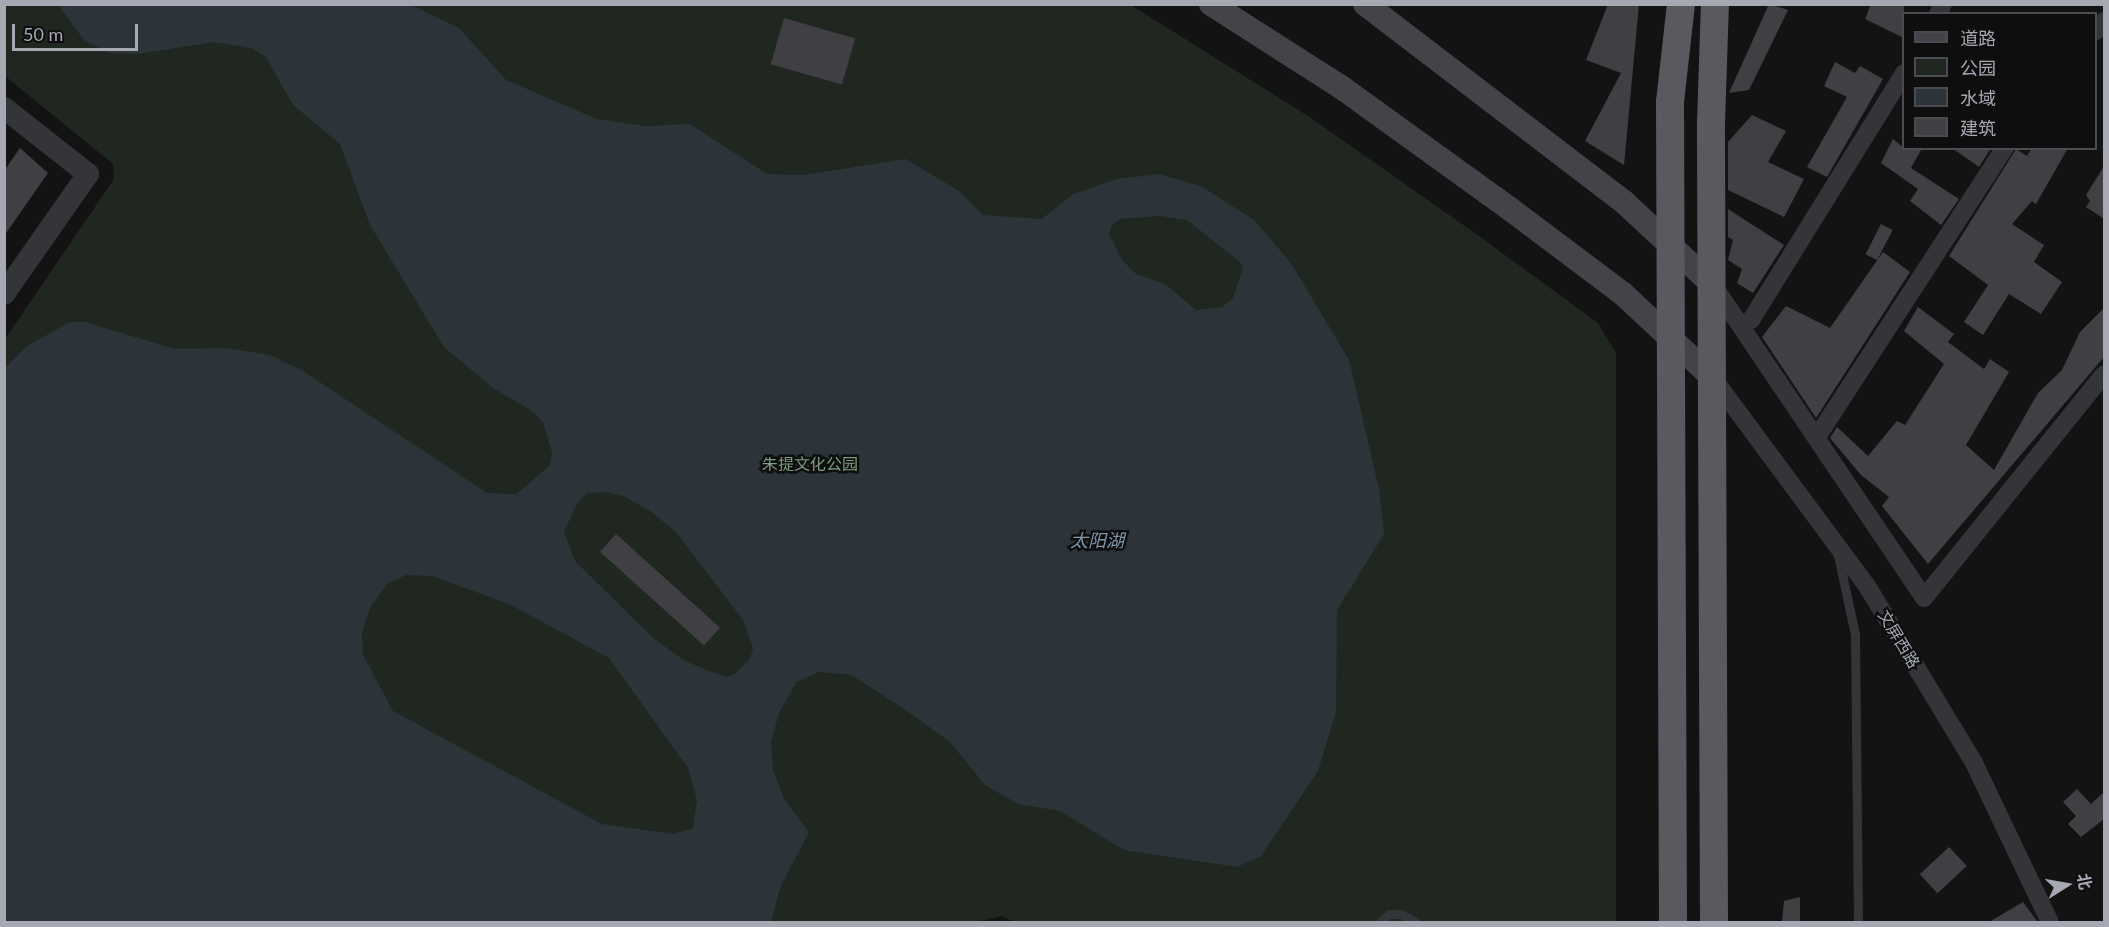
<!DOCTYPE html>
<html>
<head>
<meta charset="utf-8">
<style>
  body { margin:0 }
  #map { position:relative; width:2109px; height:927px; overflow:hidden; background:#131314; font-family:Lato,"Noto Sans SC",sans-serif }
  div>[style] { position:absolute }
  .green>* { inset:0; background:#1f2720 }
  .water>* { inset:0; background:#2c3339 }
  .building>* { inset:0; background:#404044; transform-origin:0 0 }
  .service>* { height:9px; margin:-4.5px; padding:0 4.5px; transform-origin:4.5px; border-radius:4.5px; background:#343539 }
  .minor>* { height:18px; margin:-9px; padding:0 9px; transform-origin:9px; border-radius:9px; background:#343539 }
  .tertiary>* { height:22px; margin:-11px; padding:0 11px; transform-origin:11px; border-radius:11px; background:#343539 }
  .secondary>* { height:24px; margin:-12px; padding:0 12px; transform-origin:12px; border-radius:12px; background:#424449 }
  .trunk>* { height:28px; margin:-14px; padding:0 14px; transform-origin:14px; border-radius:14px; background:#585a60 }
  span { translate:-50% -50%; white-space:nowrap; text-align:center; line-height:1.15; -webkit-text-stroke:5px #0e0e0f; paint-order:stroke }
  .park-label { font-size:16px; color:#7e9d81 }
  .street-label { font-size:16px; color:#a6a9b3 }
  .water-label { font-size:18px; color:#7f96ac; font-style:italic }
  .frame { position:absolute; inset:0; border:6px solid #a6a9b3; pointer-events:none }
  .legend { position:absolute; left:1902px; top:12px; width:195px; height:138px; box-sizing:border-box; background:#0e0e0f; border:2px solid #4b4c51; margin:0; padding:8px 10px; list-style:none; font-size:18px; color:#a6a9b3 }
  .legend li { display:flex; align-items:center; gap:12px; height:30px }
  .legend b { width:30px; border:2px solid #4b4c51 }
  .north { position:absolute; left:2037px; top:855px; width:60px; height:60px; -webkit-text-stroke:4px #0e0e0f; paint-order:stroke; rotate:79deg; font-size:16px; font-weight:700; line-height:24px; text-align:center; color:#a6a9b3 }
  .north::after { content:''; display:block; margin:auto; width:21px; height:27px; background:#a6a9b3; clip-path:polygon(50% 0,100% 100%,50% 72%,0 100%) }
  .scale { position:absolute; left:12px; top:24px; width:126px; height:27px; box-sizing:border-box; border:3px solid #a6a9b3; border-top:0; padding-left:8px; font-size:18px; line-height:21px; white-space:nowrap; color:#a6a9b3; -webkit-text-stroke:4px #0e0e0f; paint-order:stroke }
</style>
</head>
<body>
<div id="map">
  <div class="green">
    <i style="clip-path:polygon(5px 5px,1131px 5px,1311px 118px,1479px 236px,1598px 323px,1616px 353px,1616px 922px,1014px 922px,1002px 916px,976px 922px,5px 922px,5px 339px,114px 179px,113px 164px,5px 76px)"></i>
  </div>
  <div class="water">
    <i style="clip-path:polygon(evenodd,58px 5px,411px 5px,459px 28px,506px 80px,597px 119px,644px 126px,690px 124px,767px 174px,803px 175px,906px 159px,959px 191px,983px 215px,1042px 219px,1073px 194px,1117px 179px,1159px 174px,1201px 186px,1254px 220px,1291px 263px,1349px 360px,1379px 489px,1384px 534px,1337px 610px,1336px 712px,1318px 771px,1261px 856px,1237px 867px,1124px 850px,1060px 811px,1018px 804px,985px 785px,950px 742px,903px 708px,851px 675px,819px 672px,796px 682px,779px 713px,771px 743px,773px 770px,784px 799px,809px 832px,780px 888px,771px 922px,5px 922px,4px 369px,27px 346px,70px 322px,85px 322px,175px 349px,226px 348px,270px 355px,303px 371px,487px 493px,517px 494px,550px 465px,552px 453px,543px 422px,532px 411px,493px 388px,444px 347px,370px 225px,340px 144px,293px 105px,266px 57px,252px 48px,214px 42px,138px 54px,109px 53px,84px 40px,58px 5px,1160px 216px,1187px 220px,1240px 262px,1243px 268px,1233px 298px,1222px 307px,1196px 310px,1165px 284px,1136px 274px,1122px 260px,1109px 234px,1112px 225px,1120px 219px,1160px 216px,58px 5px,605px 492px,624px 496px,650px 511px,676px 532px,743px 620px,753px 648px,750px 659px,735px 674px,725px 677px,685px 661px,653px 638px,575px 561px,564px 532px,578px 502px,587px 493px,605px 492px,58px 5px,406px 575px,432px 576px,509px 604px,609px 658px,688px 768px,697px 800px,693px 828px,673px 834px,602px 824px,393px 711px,363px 655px,362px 633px,370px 608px,387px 584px,406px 575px)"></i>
  </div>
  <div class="building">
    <i style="clip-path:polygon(1608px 4px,1639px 4px,1624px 165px,1585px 141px,1621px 73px,1586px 60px)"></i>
    <i style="clip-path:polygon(1769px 4px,1788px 10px,1749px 90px,1729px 93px)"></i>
    <i style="clip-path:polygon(1871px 4px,1904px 4px,1904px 38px,1865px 19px)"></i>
    <i style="left:784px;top:18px;width:74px;height:48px;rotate:16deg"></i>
    <i style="clip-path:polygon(1835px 62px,1855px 73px,1860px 66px,1883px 79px,1827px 177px,1807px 167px,1847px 97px,1824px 86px)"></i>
    <i style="clip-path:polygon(1752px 115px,1786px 131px,1768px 162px,1804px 179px,1784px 217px,1728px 190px,1728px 142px)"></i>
    <i style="clip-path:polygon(1893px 139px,1904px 148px,1922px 148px,1911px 168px,1959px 199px,1941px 225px,1910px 201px,1918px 189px,1881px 163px)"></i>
    <i style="clip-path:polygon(20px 148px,48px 173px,4px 236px,4px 171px)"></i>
    <i style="clip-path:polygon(1952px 148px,1991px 148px,1979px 167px)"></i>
    <i style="clip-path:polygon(2032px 148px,2068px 148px,2036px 204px,2032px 201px,2012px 224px,2044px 245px,2034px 262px,2062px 282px,2041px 314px,2009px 294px,1983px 335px,1964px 322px,1988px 285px,1949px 256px,2016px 149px,2027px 156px)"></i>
    <i style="clip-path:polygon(2104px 166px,2104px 219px,2086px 207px,2090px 201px,2086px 195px)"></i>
    <i style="clip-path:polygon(1728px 209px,1784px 245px,1753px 293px,1737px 283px,1742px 269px,1728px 260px,1733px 240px,1728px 237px)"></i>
    <i style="left:1881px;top:224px;width:13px;height:34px;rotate:27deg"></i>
    <i style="clip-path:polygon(1883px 252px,1910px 272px,1816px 418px,1762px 337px,1786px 306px,1830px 328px)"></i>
    <i style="clip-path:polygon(1918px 307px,1954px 334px,1948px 342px,1984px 369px,1990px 359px,2009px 372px,1966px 445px,1994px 470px,2038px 393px,2062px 370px,2080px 332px,2104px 308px,2104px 357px,1928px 564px,1882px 506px,1889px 497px,1861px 475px,1830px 438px,1837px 427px,1868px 456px,1897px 421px,1905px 425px,1944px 364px,1904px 331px)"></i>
    <i style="left:616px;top:534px;width:140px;height:24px;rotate:42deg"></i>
    <i style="clip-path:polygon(2077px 789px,2091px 804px,2104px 792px,2104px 819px,2081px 837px,2068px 824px,2076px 816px,2063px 802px)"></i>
    <i style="left:1949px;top:847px;width:26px;height:40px;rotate:47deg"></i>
    <i style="clip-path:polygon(1800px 897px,1800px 922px,1782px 922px,1784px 901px)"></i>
    <i style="clip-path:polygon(2023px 902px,2038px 922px,1989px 922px)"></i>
  </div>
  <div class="service">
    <i style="left:1838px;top:555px;width:81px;rotate:77.9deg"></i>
    <i style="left:1855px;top:634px;width:288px;rotate:89.4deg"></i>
    <i style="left:1380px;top:922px;width:12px;rotate:-42deg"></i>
    <i style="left:1389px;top:914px;width:11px"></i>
    <i style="left:1400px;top:914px;width:18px;rotate:27deg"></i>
  </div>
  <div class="minor">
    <i style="left:1938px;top:14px;width:11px;rotate:-63deg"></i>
    <i style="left:2096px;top:31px;width:13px;rotate:-51deg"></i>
    <i style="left:1713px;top:285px;width:377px;rotate:56deg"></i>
    <i style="left:1924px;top:598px;width:287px;rotate:-51.2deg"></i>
    <i style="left:1743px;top:324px;width:9px;rotate:-27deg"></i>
    <i style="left:1751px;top:320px;width:291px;rotate:-58.2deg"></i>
    <i style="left:1713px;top:378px;width:259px;rotate:53.5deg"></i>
    <i style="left:1867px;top:586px;width:207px;rotate:58.8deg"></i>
    <i style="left:1974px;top:763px;width:176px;rotate:64.5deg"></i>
    <i style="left:1817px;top:437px;width:345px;rotate:-57deg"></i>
  </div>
  <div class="tertiary">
    <i style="left:4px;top:108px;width:107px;rotate:38.2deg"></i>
    <i style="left:88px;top:174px;width:146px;rotate:125deg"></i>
  </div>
  <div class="secondary">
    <i style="left:1211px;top:4px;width:154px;rotate:32.6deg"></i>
    <i style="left:1341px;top:87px;width:208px;rotate:35.8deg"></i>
    <i style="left:1510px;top:209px;width:140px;rotate:36.9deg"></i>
    <i style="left:1622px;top:293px;width:125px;rotate:43deg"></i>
    <i style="left:1365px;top:4px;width:327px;rotate:37.4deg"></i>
    <i style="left:1625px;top:203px;width:120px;rotate:43deg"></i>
  </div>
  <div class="trunk">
    <i style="left:1673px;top:922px;width:820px;rotate:-90.21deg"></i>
    <i style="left:1670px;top:102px;width:99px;rotate:-83.6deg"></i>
    <i style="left:1714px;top:922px;width:799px;rotate:-90.22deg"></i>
    <i style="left:1711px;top:123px;width:119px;rotate:-88.1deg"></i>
  </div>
  <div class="park-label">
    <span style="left:810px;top:464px">朱提文化公园</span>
  </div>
  <div class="street-label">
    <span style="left:1899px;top:639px;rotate:59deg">文屏西路</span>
  </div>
  <div class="water-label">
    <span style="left:1097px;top:540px">太阳湖</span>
  </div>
  <div class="frame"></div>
  <ul class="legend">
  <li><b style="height:8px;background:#424449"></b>道路</li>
  <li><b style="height:16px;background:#1f2720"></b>公园</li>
  <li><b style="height:16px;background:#2c3339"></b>水域</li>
  <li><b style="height:16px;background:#404044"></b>建筑</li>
  </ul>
  <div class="north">北</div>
  <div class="scale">50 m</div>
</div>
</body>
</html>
